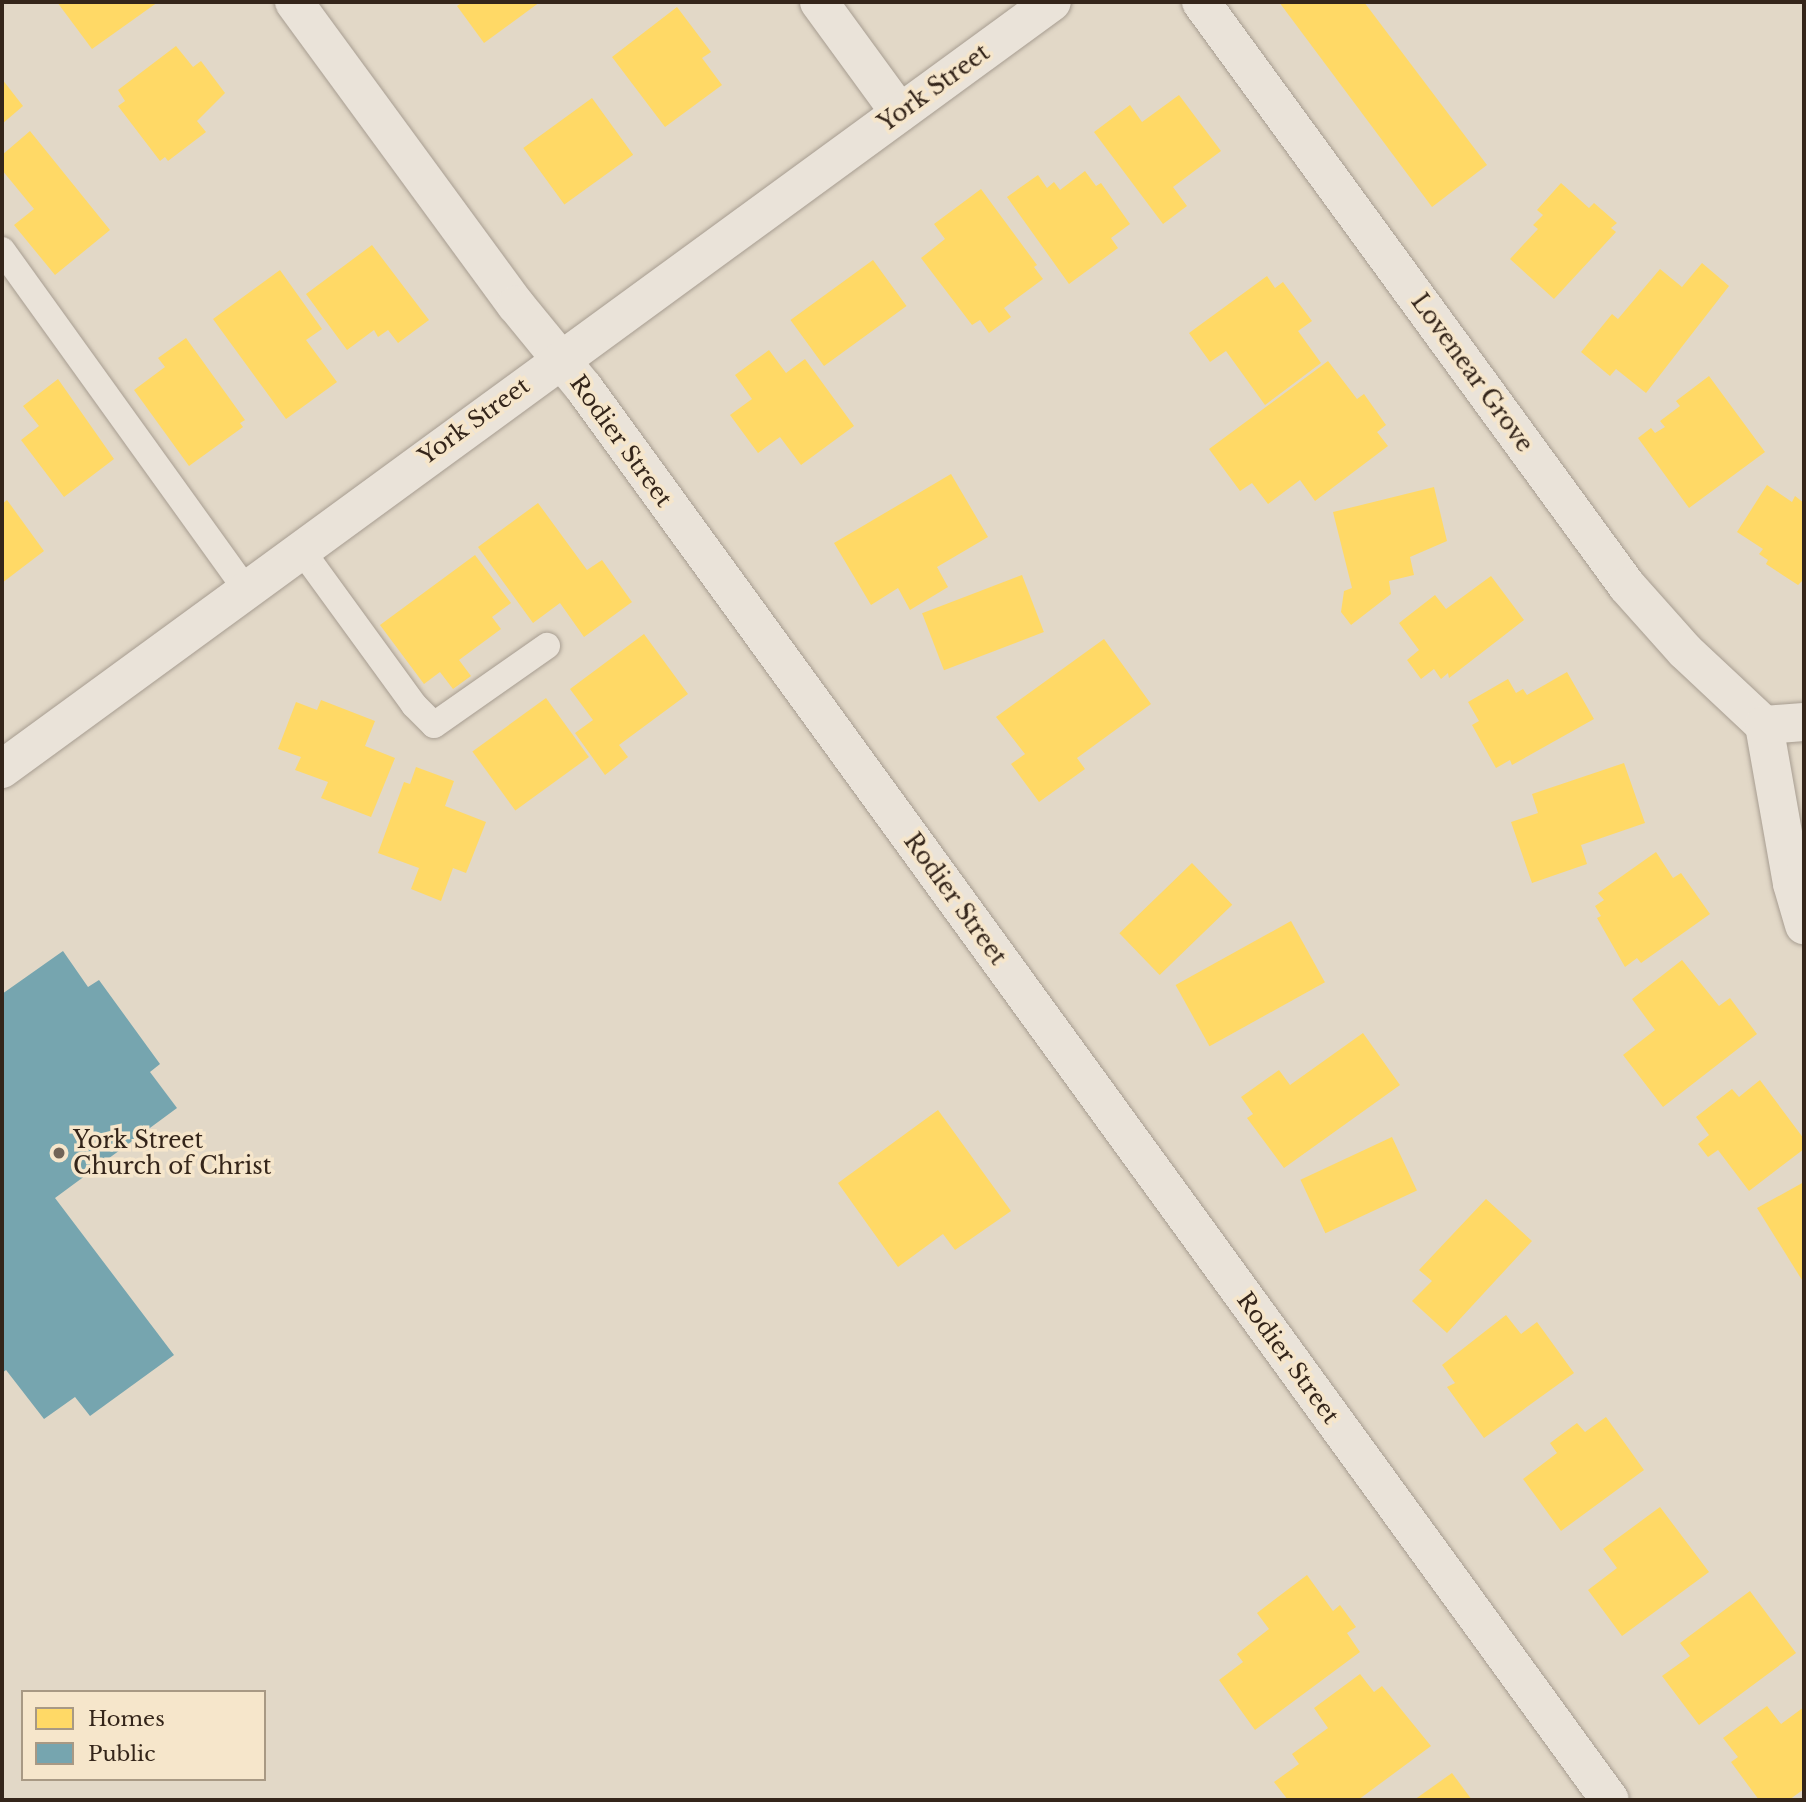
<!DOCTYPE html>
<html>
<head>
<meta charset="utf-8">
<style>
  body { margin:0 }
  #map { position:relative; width:1806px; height:1802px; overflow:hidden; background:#e2d8c7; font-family:"Libre Baskerville",serif }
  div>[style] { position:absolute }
  .homes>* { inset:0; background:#ffd966; transform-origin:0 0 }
  .public>* { inset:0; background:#76a5af }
  .roads { filter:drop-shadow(0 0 2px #a79d91) drop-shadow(0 0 2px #a79d91) }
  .lane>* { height:26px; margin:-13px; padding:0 13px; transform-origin:13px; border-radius:13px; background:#eae3d9 }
  .street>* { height:38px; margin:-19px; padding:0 19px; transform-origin:19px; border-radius:19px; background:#eae3d9 }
  .dots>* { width:19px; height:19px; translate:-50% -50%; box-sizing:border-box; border:4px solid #f6e6cb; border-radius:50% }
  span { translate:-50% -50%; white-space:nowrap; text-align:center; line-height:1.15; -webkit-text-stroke:7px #f6e6cb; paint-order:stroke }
  .street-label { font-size:23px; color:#34251a }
  .poi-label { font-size:23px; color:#34251a }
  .left { translate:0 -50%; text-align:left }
  .frame { position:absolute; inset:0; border:4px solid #34251a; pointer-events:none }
  .legend { position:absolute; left:21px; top:1690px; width:245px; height:91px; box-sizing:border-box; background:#f6e6cb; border:2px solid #a89984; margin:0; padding:9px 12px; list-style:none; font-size:21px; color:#34251a }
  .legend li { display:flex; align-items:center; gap:14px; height:35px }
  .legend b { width:35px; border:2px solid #a89984 }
</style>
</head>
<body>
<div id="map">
  <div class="homes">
    <i style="clip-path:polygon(57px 2px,158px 2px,92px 49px)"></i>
    <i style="clip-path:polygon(463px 2px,540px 2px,484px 43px,457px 6px)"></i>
    <i style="clip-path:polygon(1279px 2px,1364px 2px,1487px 165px,1432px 207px)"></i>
    <i style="clip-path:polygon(677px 7px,711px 52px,702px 58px,722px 85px,665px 127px,612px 57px)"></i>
    <i style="clip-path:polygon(176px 46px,193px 67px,201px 61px,225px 93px,197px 121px,206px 132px,168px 161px,165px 157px,160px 161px,118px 106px,125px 101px,118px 90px)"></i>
    <i style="clip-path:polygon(2px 79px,23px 106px,2px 124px)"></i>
    <i style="clip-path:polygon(1179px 95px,1221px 151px,1173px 187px,1187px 206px,1163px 224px,1094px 132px,1130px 105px,1142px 122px)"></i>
    <i style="left:592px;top:98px;width:70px;height:85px;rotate:54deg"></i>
    <i style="clip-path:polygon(30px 131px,110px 230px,55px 275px,14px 225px,34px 209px,2px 170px,2px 155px)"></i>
    <i style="clip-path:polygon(1085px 171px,1096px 186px,1101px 183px,1130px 224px,1111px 238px,1118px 248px,1069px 284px,1007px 197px,1038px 175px,1047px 188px,1054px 182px,1060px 190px)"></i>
    <i style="clip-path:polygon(1561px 183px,1589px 208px,1594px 203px,1617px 223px,1611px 228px,1616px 232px,1554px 299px,1510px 259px,1538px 229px,1533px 225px,1543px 215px,1537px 210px)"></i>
    <i style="clip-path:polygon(981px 189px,1037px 265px,1034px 267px,1043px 279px,1004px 308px,1011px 317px,989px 333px,980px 320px,972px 325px,921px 258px,945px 239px,934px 224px)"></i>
    <i style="clip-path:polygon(372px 245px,429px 320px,398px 343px,388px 330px,378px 337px,374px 330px,347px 350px,306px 294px)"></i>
    <i style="left:873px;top:260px;width:57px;height:102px;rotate:54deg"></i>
    <i style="clip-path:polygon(1702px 263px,1729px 286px,1646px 393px,1616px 369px,1610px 376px,1581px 352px,1612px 314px,1618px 319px,1660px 269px,1682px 287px)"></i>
    <i style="clip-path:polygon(280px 270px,322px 329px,306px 340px,337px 382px,286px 419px,213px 319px)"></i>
    <i style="clip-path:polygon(1267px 276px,1275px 288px,1283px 282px,1312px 321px,1298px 331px,1321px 363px,1265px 405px,1226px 351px,1210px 362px,1189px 333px)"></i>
    <i style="clip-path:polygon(186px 338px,245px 420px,240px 423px,243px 427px,189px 466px,134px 390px,165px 367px,158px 358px)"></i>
    <i style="clip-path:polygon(769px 350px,786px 373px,805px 359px,854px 426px,801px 465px,780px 437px,758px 453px,730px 415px,752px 399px,735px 375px)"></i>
    <i style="clip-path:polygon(1328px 361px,1357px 399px,1364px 394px,1386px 425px,1377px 432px,1388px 446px,1315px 501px,1300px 480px,1268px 504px,1252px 483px,1240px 491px,1209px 449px)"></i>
    <i style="clip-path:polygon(1709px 376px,1765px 452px,1689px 508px,1638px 438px,1651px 428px,1655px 433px,1665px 427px,1660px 421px,1680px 406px,1676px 401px)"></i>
    <i style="clip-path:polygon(58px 379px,114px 459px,64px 497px,21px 440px,39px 426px,23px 406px)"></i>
    <i style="clip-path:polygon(951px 474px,988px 537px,937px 567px,948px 587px,910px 610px,898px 588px,871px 605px,834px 543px)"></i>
    <i style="clip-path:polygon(1767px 485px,1792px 502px,1795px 496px,1804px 503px,1804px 579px,1798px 585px,1766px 564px,1768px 560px,1759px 554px,1763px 549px,1737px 532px)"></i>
    <i style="clip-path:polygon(1434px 487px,1447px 541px,1410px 557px,1414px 575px,1389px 581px,1391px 594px,1351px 625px,1341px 612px,1344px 591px,1352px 588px,1333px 512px)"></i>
    <i style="clip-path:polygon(7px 500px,44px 551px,2px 583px,2px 504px)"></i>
    <i style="clip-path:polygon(538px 503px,587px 570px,602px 560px,632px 602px,584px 637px,560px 603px,533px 623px,478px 547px)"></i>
    <i style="clip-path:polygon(475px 555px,511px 603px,492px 617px,501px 629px,459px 660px,471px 676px,453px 689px,440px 672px,424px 684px,380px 625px)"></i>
    <i style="left:1022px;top:575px;width:61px;height:107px;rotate:69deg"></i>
    <i style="clip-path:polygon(1491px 576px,1524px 620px,1449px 678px,1448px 673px,1441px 679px,1434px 669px,1421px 679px,1407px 660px,1419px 650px,1399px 623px,1435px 595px,1446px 609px)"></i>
    <i style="clip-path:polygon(644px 634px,688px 694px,619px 745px,628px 757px,605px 775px,575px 733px,593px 720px,570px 689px)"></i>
    <i style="clip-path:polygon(1104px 639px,1151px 704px,1077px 758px,1085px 769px,1039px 802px,1011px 764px,1025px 754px,996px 717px)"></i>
    <i style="clip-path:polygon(1567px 672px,1594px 719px,1512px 765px,1510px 760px,1496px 768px,1472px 725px,1479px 721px,1468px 702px,1508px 679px,1516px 693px,1523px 689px,1527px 695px)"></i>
    <i style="left:546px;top:698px;width:73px;height:91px;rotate:54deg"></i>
    <i style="clip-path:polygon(321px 700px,375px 721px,365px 746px,395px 758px,371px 817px,321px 798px,328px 782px,295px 770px,301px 757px,278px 749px,296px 702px,317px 710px)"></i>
    <i style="clip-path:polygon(1624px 763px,1645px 823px,1581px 845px,1587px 864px,1532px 883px,1511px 822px,1538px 813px,1532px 794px)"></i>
    <i style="clip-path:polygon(416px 767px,454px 781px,445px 806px,486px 822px,466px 873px,453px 868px,441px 901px,411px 889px,419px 868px,378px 853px,404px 782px,410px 784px)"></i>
    <i style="clip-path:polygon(1656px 852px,1673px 878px,1681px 873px,1710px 914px,1641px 963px,1637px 958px,1625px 967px,1597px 918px,1601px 916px,1595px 906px,1604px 900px,1598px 893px)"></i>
    <i style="left:1192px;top:863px;width:58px;height:101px;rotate:46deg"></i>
    <i style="left:1291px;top:921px;width:70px;height:132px;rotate:61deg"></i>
    <i style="clip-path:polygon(1682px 960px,1719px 1006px,1730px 998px,1757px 1034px,1663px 1107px,1623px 1055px,1655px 1030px,1632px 999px)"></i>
    <i style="clip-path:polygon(1363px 1033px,1400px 1085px,1284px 1168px,1247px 1118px,1253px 1114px,1241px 1097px,1279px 1070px,1290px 1085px)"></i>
    <i style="clip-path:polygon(1760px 1080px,1804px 1139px,1804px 1149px,1749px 1191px,1718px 1150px,1708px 1157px,1698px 1144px,1709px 1135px,1696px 1117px,1732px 1089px,1739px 1097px)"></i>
    <i style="clip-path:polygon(938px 1110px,1011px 1211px,955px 1250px,943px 1234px,898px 1267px,838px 1183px)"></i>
    <i style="left:1392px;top:1137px;width:59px;height:101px;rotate:65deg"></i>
    <i style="clip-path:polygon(1804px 1182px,1804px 1278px,1802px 1280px,1757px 1208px)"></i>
    <i style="clip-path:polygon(1486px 1199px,1532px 1241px,1447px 1333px,1412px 1301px,1432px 1281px,1419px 1270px)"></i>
    <i style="clip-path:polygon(1506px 1315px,1521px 1334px,1537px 1322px,1574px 1373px,1484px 1438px,1447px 1387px,1455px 1383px,1442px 1365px)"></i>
    <i style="clip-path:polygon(1606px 1417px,1644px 1470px,1561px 1531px,1523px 1479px,1557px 1453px,1550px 1443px,1577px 1423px,1585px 1432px)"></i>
    <i style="clip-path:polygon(1660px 1507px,1709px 1572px,1622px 1636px,1588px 1590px,1617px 1568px,1603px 1549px)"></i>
    <i style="clip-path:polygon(1307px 1575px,1333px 1611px,1340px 1605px,1356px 1627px,1347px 1633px,1360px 1652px,1255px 1730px,1219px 1680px,1243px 1662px,1237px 1654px,1269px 1629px,1257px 1613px)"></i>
    <i style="clip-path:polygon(1750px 1591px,1796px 1653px,1699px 1725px,1662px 1676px,1690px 1656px,1680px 1643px)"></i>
    <i style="clip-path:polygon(1360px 1674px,1374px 1692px,1382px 1686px,1431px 1746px,1358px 1800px,1288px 1800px,1274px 1782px,1299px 1764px,1292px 1754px,1328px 1728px,1314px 1708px)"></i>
    <i style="clip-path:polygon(1767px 1706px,1781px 1724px,1804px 1707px,1804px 1789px,1789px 1800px,1759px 1800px,1731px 1762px,1738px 1757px,1723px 1738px)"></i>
    <i style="clip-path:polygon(1452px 1773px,1472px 1800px,1414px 1800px)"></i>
  </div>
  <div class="public">
    <i style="clip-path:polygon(63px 951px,88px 987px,99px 980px,160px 1064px,150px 1072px,177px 1108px,55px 1198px,174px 1355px,90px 1416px,75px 1397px,44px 1419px,6px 1370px,2px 1373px,2px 994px)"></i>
  </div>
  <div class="roads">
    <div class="lane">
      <i style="left:2px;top:250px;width:418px;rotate:54.3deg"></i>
      <i style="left:300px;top:548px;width:194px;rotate:54deg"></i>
      <i style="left:414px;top:705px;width:28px;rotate:45deg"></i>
      <i style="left:434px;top:725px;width:138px;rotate:-35deg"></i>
    </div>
    <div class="street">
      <i style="left:294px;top:2px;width:376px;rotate:53.8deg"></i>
      <i style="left:516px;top:305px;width:107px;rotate:50.7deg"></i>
      <i style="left:584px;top:388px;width:1745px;rotate:54deg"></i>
      <i style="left:819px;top:2px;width:137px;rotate:53.9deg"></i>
      <i style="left:1201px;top:2px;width:723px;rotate:53.89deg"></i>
      <i style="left:1627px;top:586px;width:87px;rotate:48.3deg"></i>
      <i style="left:1685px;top:651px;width:108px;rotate:43.1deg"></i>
      <i style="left:1764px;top:725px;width:161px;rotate:80deg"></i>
      <i style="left:1792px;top:884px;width:43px;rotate:73.7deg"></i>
      <i style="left:1764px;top:725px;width:40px;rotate:-4.3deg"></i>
      <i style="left:2px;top:769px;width:1300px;rotate:-36.15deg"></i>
    </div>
  </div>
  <div class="dots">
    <i style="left:59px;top:1153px;background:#716457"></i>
  </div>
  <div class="street-label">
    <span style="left:934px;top:88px;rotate:-36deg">York Street</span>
    <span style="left:1472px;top:373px;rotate:54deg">Lovenear Grove</span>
    <span style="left:474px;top:421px;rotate:-36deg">York Street</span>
    <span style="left:621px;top:441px;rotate:54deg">Rodier Street</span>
    <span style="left:955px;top:899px;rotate:54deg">Rodier Street</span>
    <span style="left:1288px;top:1358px;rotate:54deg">Rodier Street</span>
  </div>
  <div class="poi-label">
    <span class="left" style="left:73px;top:1153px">York Street<br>Church of Christ</span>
  </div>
  <div class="frame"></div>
  <ul class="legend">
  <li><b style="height:19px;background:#ffd966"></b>Homes</li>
  <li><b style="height:19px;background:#76a5af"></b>Public</li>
  </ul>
</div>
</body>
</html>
